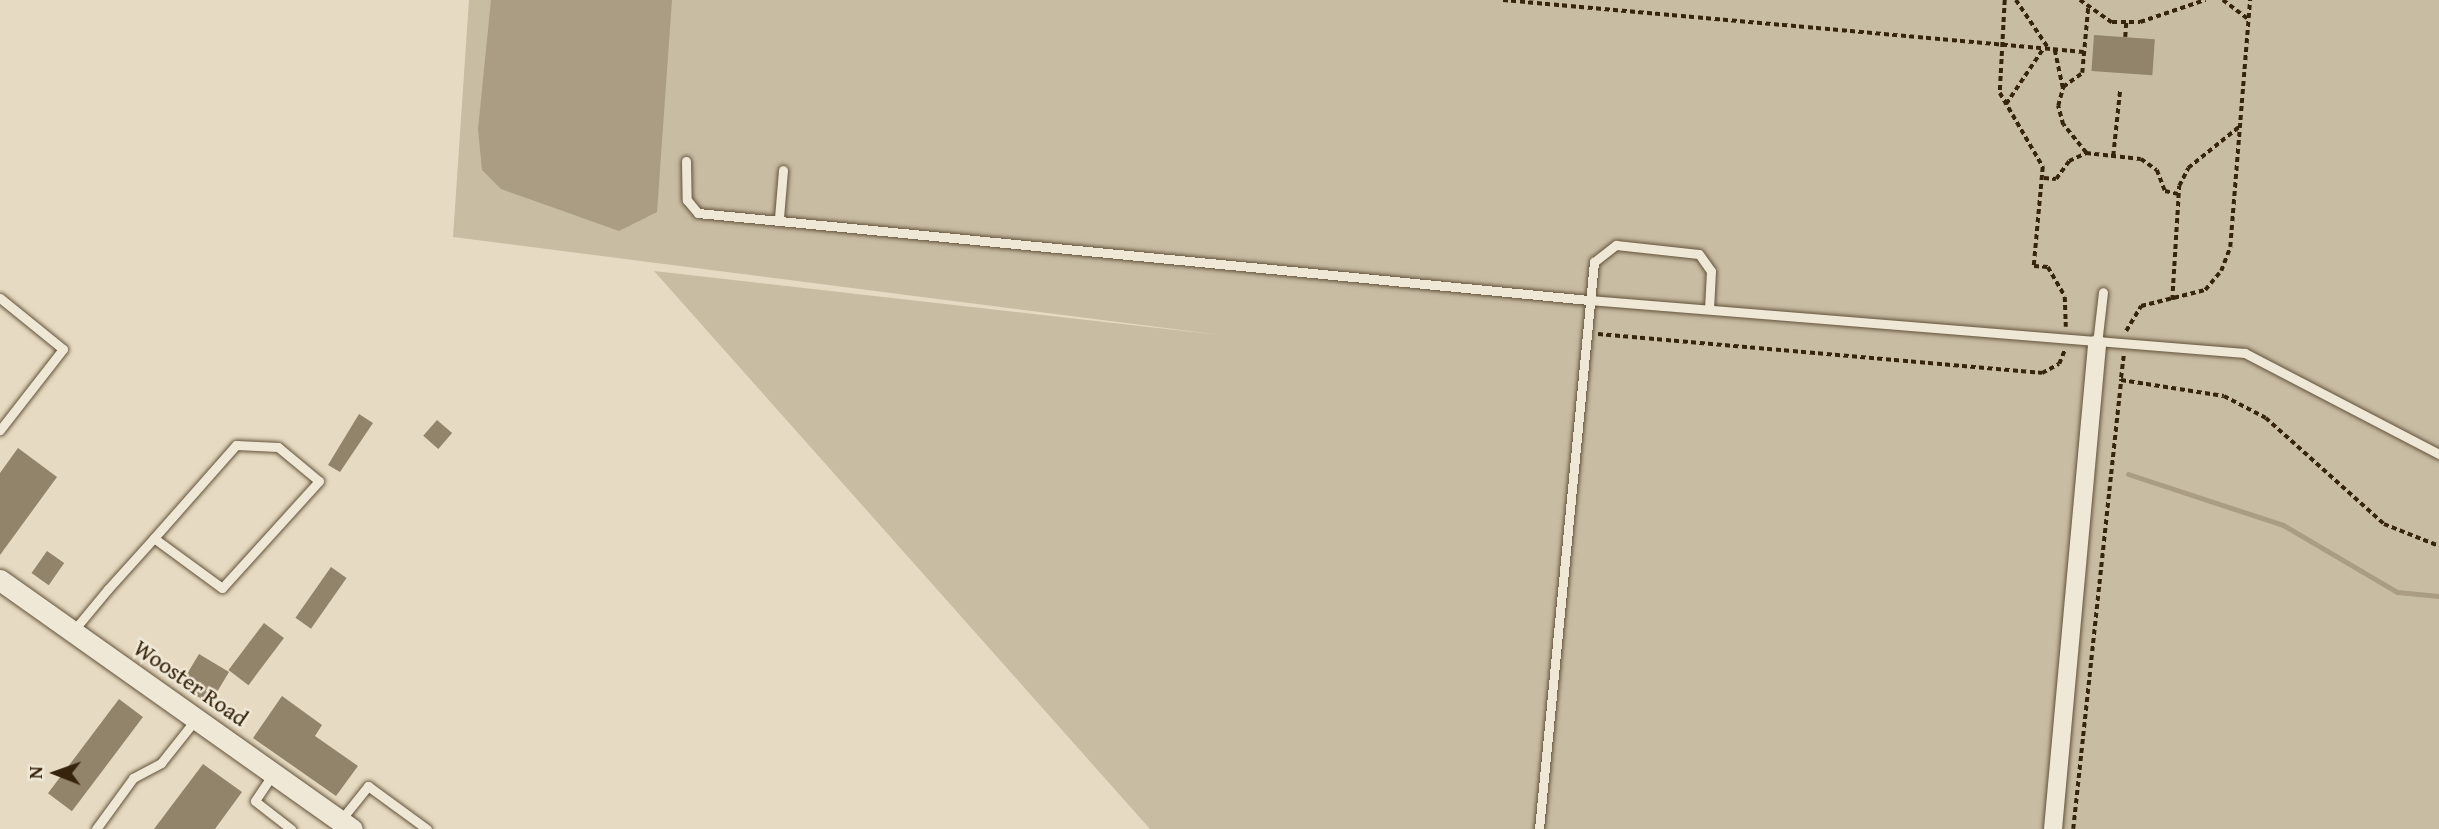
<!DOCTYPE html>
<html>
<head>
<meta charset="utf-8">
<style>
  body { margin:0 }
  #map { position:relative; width:2439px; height:829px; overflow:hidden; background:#e6dbc2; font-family:"Gentium Book Plus",serif }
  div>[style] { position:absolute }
  .green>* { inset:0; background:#c8bca3 }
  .water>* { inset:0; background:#aa9d84 }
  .stream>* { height:5px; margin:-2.5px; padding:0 2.5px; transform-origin:2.5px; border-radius:2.5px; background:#aa9d84 }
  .building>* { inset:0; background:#92836b; transform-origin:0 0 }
  .path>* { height:3.5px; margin-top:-1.75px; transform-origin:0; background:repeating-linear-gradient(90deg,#36240c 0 5px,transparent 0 8.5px) }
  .roads { filter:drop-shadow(0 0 2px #62523a) drop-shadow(0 0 2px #62523a) }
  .service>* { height:9px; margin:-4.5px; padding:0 4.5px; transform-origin:4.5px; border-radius:4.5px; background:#efe8d7 }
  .minor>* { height:18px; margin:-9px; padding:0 9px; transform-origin:9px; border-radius:9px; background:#efe8d7 }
  .tertiary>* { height:21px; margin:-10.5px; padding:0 10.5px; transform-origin:10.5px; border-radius:10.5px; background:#efe8d7 }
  span { translate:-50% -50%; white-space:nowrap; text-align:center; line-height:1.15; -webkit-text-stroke:5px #efe8d7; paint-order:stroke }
  .street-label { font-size:23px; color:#36240c }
  .north { position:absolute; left:21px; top:738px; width:70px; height:70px; -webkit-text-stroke:5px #efe8d7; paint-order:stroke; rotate:271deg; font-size:19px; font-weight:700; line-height:28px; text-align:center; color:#36240c }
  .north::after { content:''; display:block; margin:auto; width:24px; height:32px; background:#36240c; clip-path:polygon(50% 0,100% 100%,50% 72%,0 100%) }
</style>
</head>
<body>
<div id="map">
  <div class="green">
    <i style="clip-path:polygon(469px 0,2439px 0,2439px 829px,1150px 829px,654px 271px,1220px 335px,453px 237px)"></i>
  </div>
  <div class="water">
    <i style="clip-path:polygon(491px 0,672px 0,657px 212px,619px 231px,501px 189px,482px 170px,478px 129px)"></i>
  </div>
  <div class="stream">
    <i style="left:2128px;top:474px;width:163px;rotate:18.2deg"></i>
    <i style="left:2283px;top:525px;width:132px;rotate:30.4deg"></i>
    <i style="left:2397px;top:592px;width:42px;rotate:5.4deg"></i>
  </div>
  <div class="building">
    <i style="left:2094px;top:35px;width:61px;height:36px;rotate:4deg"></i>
    <i style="clip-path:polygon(359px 414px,373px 423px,340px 472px,328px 465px)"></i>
    <i style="left:437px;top:420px;width:20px;height:21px;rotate:41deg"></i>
    <i style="clip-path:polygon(18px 448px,57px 477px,0 555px,0 473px)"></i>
    <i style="left:47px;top:551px;width:21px;height:27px;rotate:35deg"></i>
    <i style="left:331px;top:567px;width:19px;height:62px;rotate:35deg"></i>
    <i style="left:264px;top:623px;width:25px;height:59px;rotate:37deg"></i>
    <i style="left:199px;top:654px;width:35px;height:37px;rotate:31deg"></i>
    <i style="clip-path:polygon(282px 696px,322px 725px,315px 736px,358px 766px,336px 796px,253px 738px)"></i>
    <i style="left:119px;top:699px;width:30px;height:118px;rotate:37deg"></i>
    <i style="clip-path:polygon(203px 764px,242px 792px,215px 829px,154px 829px)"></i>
  </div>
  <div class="path">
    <i style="left:1503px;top:0;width:583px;rotate:5.11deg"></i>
    <i style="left:2005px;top:0;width:93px;rotate:93.1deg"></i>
    <i style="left:2000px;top:93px;width:86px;rotate:59.8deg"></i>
    <i style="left:2043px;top:167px;width:99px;rotate:95.2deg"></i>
    <i style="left:2034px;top:266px;width:14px;rotate:4deg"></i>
    <i style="left:2048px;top:267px;width:34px;rotate:60deg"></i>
    <i style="left:2065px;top:297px;width:30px;rotate:88deg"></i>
    <i style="left:2016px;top:0;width:59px;rotate:56deg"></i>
    <i style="left:2080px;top:0;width:39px;rotate:35deg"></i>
    <i style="left:2112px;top:22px;width:28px"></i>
    <i style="left:2140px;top:22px;width:69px;rotate:-18.7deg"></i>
    <i style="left:2223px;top:0;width:31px;rotate:37deg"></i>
    <i style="left:2125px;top:37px;width:15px;rotate:-86deg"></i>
    <i style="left:2055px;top:50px;width:38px;rotate:78deg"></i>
    <i style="left:2006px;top:104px;width:66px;rotate:-56.1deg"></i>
    <i style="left:2086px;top:153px;width:36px;rotate:-129deg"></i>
    <i style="left:2063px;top:125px;width:20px;rotate:-105deg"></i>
    <i style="left:2058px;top:106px;width:20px;rotate:-75deg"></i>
    <i style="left:2063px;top:87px;width:24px;rotate:-36deg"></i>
    <i style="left:2082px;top:73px;width:66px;rotate:-84.8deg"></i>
    <i style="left:2113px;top:156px;width:67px;rotate:-84deg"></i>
    <i style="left:2044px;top:178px;width:12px;rotate:5deg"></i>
    <i style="left:2056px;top:179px;width:22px;rotate:-54deg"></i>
    <i style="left:2069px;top:161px;width:19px;rotate:-25deg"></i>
    <i style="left:2086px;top:153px;width:55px;rotate:6.2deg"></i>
    <i style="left:2141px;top:159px;width:19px;rotate:35deg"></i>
    <i style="left:2157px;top:170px;width:22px;rotate:69deg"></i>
    <i style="left:2165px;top:191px;width:13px;rotate:13deg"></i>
    <i style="left:2172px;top:300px;width:114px;rotate:-86.5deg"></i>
    <i style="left:2179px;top:186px;width:20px;rotate:-63deg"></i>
    <i style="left:2188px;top:168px;width:67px;rotate:-38.9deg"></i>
    <i style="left:2126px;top:331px;width:29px;rotate:-59deg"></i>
    <i style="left:2141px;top:306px;width:66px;rotate:-14deg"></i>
    <i style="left:2205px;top:290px;width:25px;rotate:-50deg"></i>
    <i style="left:2221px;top:271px;width:26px;rotate:-69deg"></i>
    <i style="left:2230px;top:247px;width:248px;rotate:-85.4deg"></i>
    <i style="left:1598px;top:334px;width:446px;rotate:5deg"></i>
    <i style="left:2042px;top:373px;width:19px;rotate:-28deg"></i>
    <i style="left:2059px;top:364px;width:16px;rotate:-68deg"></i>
    <i style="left:2124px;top:356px;width:24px;rotate:97deg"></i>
    <i style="left:2121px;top:380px;width:104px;rotate:8.8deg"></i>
    <i style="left:2224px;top:396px;width:47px;rotate:27.6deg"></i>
    <i style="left:2266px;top:418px;width:159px;rotate:41.9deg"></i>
    <i style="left:2384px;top:524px;width:59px;rotate:21.8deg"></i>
    <i style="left:2073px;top:829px;width:452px;rotate:-83.9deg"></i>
  </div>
  <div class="roads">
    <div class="service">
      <i style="left:686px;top:161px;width:39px;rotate:89deg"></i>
      <i style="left:687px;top:200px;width:17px;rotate:50deg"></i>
      <i style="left:698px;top:213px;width:895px;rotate:5.58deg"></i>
      <i style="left:1589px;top:300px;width:658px;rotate:4.62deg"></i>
      <i style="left:2245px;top:353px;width:219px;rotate:27.5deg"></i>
      <i style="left:779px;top:218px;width:48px;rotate:-85.2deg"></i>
      <i style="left:0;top:298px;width:81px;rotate:39deg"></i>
      <i style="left:63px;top:349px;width:103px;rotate:127.9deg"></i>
      <i style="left:2097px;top:344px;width:52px;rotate:-83.4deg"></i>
      <i style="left:74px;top:630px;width:53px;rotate:-50.3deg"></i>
      <i style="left:108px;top:589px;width:69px;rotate:-48deg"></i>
      <i style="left:154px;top:538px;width:124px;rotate:-48.6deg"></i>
      <i style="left:236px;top:445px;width:42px;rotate:2.7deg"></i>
      <i style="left:278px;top:447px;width:53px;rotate:39.7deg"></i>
      <i style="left:319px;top:481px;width:144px;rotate:132.2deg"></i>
      <i style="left:222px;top:588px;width:84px;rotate:-143.7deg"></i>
      <i style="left:273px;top:774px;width:32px;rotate:124deg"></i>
      <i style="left:255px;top:801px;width:46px;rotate:37.9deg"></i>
      <i style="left:340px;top:821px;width:45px;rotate:-51.3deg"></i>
      <i style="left:368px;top:786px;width:73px;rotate:36.1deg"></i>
      <i style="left:96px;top:829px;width:63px;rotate:-54deg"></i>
      <i style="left:133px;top:778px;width:32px;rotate:-28deg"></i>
      <i style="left:161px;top:763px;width:56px;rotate:-51.5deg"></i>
      <i style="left:1539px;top:829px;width:570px;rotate:-84.46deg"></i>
      <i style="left:1594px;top:262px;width:28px;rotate:-38deg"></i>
      <i style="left:1616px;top:245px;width:83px;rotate:6.2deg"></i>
      <i style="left:1699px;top:254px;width:21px;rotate:55deg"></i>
      <i style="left:1711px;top:271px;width:37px;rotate:93deg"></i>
    </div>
    <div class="minor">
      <i style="left:2053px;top:829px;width:487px;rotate:-84.8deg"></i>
    </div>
    <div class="tertiary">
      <i style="left:0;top:580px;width:431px;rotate:35.3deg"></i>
    </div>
  </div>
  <div class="street-label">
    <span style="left:191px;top:683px;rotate:35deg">Wooster Road</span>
  </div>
  <div class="north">N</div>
</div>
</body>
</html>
